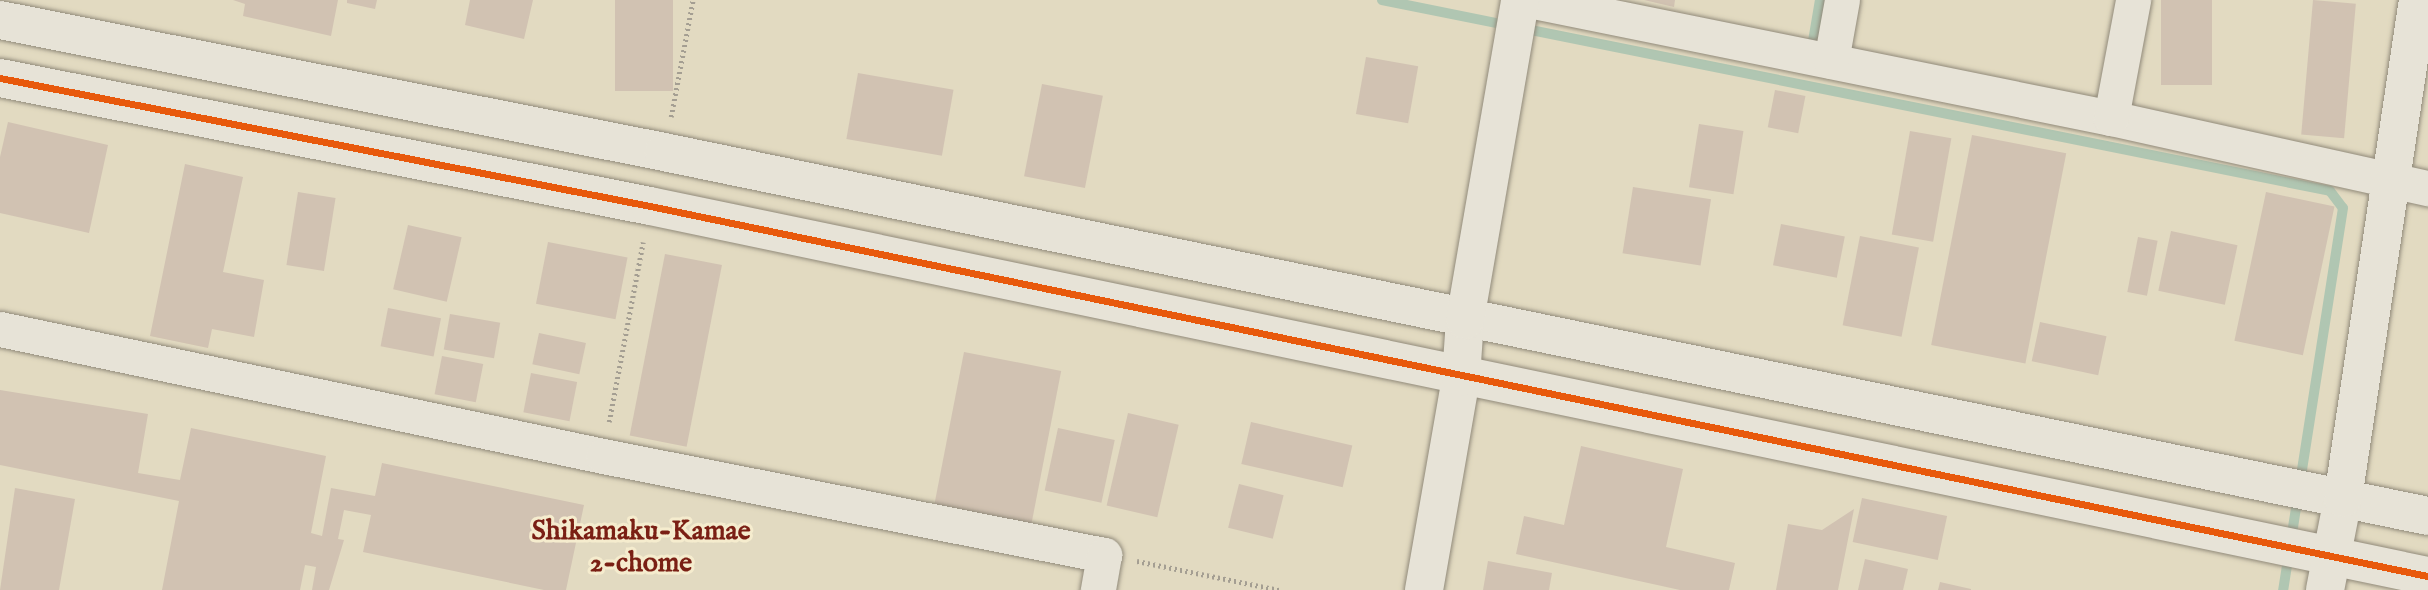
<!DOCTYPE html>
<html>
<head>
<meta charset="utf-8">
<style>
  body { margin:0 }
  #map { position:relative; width:2428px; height:590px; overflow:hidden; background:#e2dac1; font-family:"IM FELL English",serif }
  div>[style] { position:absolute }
  .stream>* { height:10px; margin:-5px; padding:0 5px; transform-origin:5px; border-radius:5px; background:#b0c6b2 }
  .building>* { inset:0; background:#d1c2b2; transform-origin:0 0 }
  .path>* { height:4.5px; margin-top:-2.25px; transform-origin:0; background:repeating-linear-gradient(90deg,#a49e92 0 2px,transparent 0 5.5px) }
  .roads { filter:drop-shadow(0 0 2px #918a7a) drop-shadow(0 0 2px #918a7a) }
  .minor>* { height:35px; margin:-17.5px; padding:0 17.5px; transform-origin:17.5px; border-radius:17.5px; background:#e7e3d7 }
  .tertiary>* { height:38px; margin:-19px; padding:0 19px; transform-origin:19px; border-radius:19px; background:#e7e3d7 }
  .cycleway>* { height:7px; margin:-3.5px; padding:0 3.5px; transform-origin:3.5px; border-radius:3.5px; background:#e8590c }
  span { translate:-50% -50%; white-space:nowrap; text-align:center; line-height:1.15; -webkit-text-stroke:6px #f5ecce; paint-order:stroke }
  .neighbourhood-label { font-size:28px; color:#7a1f14; font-weight:700 }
</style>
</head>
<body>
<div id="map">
  <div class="stream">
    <i style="left:1382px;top:0;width:967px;rotate:11.39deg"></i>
    <i style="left:2330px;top:191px;width:21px;rotate:53deg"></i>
    <i style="left:2343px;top:208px;width:387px;rotate:98.9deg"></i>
    <i style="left:1811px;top:53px;width:54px;rotate:-80.4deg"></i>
  </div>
  <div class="building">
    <i style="clip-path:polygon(233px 0,338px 0,331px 36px,243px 16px,245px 4px)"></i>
    <i style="clip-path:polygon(347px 0,377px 0,375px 9px,347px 3px)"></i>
    <i style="clip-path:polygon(470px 0,533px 0,524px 39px,465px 25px)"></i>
    <i style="left:615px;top:0;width:58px;height:91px"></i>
    <i style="clip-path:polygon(1644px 0,1675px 0,1674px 7px)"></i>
    <i style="left:2161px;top:0;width:51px;height:85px"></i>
    <i style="left:2313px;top:0;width:43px;height:135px;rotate:5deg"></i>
    <i style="left:1366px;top:57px;width:53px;height:58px;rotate:10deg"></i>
    <i style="left:858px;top:73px;width:97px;height:67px;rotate:10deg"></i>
    <i style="left:1042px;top:84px;width:62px;height:94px;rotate:11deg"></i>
    <i style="left:1775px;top:90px;width:31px;height:38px;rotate:11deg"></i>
    <i style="clip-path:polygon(8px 122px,108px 145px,89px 233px,0 213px,0 157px)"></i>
    <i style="left:1699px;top:124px;width:45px;height:64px;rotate:9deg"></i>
    <i style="left:1910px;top:131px;width:42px;height:105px;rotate:10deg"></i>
    <i style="left:1972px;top:135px;width:96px;height:214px;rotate:11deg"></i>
    <i style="clip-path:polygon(185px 164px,243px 177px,223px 272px,264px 280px,254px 337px,212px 329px,208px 348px,150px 336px)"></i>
    <i style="left:1633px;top:187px;width:79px;height:67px;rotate:9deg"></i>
    <i style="left:298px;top:192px;width:38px;height:74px;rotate:9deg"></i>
    <i style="left:2266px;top:192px;width:70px;height:152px;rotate:12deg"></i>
    <i style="left:1781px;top:224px;width:65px;height:42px;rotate:11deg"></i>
    <i style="left:408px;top:225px;width:55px;height:66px;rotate:13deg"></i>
    <i style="left:2171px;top:231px;width:68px;height:61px;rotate:12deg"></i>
    <i style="left:1860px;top:236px;width:60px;height:91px;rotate:11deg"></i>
    <i style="left:2138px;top:237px;width:20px;height:56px;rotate:11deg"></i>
    <i style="left:548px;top:242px;width:81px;height:63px;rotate:11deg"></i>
    <i style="left:665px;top:254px;width:58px;height:185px;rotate:11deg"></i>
    <i style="left:388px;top:308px;width:54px;height:39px;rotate:11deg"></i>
    <i style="left:450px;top:314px;width:51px;height:36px;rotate:10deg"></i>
    <i style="left:2040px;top:322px;width:68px;height:40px;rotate:12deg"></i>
    <i style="left:539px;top:333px;width:48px;height:32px;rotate:12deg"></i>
    <i style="left:964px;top:352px;width:99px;height:156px;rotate:11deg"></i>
    <i style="left:442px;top:356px;width:42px;height:39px;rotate:11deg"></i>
    <i style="left:531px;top:373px;width:47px;height:40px;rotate:11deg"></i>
    <i style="clip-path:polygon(0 390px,148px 414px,138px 473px,180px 480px,191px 428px,326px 456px,311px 533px,322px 536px,331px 488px,375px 496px,382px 463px,584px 505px,566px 590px,544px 590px,363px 552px,371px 515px,344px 510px,338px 539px,344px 540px,329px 590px,312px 590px,316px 567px,305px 565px,300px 590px,162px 590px,179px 501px,0 465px)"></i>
    <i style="left:1128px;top:413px;width:52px;height:95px;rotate:13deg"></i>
    <i style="left:1251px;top:422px;width:104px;height:43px;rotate:13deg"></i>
    <i style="left:1058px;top:428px;width:58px;height:64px;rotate:12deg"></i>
    <i style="clip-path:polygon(1581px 446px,1683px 469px,1666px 547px,1735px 563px,1729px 590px,1680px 590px,1516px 554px,1524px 516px,1564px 525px)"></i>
    <i style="left:1239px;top:484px;width:46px;height:45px;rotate:14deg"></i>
    <i style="clip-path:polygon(15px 488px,75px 499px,59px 590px,0 590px)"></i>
    <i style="left:1862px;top:498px;width:87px;height:45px;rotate:12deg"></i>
    <i style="clip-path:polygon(1854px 509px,1838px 590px,1776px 590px,1788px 524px,1822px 530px)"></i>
    <i style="clip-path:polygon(1865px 559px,1908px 569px,1903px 590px,1858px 590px)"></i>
    <i style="clip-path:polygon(1488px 561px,1552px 573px,1549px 590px,1483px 590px)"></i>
    <i style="clip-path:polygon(1940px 582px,1971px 589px,1971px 590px,1938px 590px)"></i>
  </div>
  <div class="path">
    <i style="left:671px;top:117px;width:119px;rotate:-79.4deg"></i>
    <i style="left:609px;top:422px;width:183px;rotate:-79.3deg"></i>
    <i style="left:1137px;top:561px;width:146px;rotate:11.5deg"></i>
  </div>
  <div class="roads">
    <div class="minor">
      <i style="left:1529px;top:0;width:594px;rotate:11.46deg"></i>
      <i style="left:2111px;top:118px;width:325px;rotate:12.5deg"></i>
      <i style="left:1831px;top:61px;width:62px;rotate:-79.8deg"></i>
      <i style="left:2111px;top:118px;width:120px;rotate:-79.4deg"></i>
      <i style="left:0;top:329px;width:616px;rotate:11.89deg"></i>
      <i style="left:603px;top:456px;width:511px;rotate:11.18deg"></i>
      <i style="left:1104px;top:555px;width:36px;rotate:100deg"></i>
    </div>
    <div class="tertiary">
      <i style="left:0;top:20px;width:677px;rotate:11.24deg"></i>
      <i style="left:664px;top:152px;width:1801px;rotate:11.66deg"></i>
      <i style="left:0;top:78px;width:662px;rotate:11.14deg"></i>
      <i style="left:650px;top:206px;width:1816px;rotate:11.76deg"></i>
      <i style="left:1424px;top:590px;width:216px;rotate:-80.1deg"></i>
      <i style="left:1461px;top:377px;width:57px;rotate:-86deg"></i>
      <i style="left:1465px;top:320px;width:325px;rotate:-80.2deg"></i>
      <i style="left:2325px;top:590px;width:94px;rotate:-78.9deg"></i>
      <i style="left:2343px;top:498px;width:504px;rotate:-81.44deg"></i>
    </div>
  </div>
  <div class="cycleway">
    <i style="left:0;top:78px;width:662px;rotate:11.14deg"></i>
    <i style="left:650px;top:206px;width:1816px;rotate:11.76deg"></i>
  </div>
  <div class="neighbourhood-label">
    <span style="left:641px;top:548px">Shikamaku-Kamae<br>2-chome</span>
  </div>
</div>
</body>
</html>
